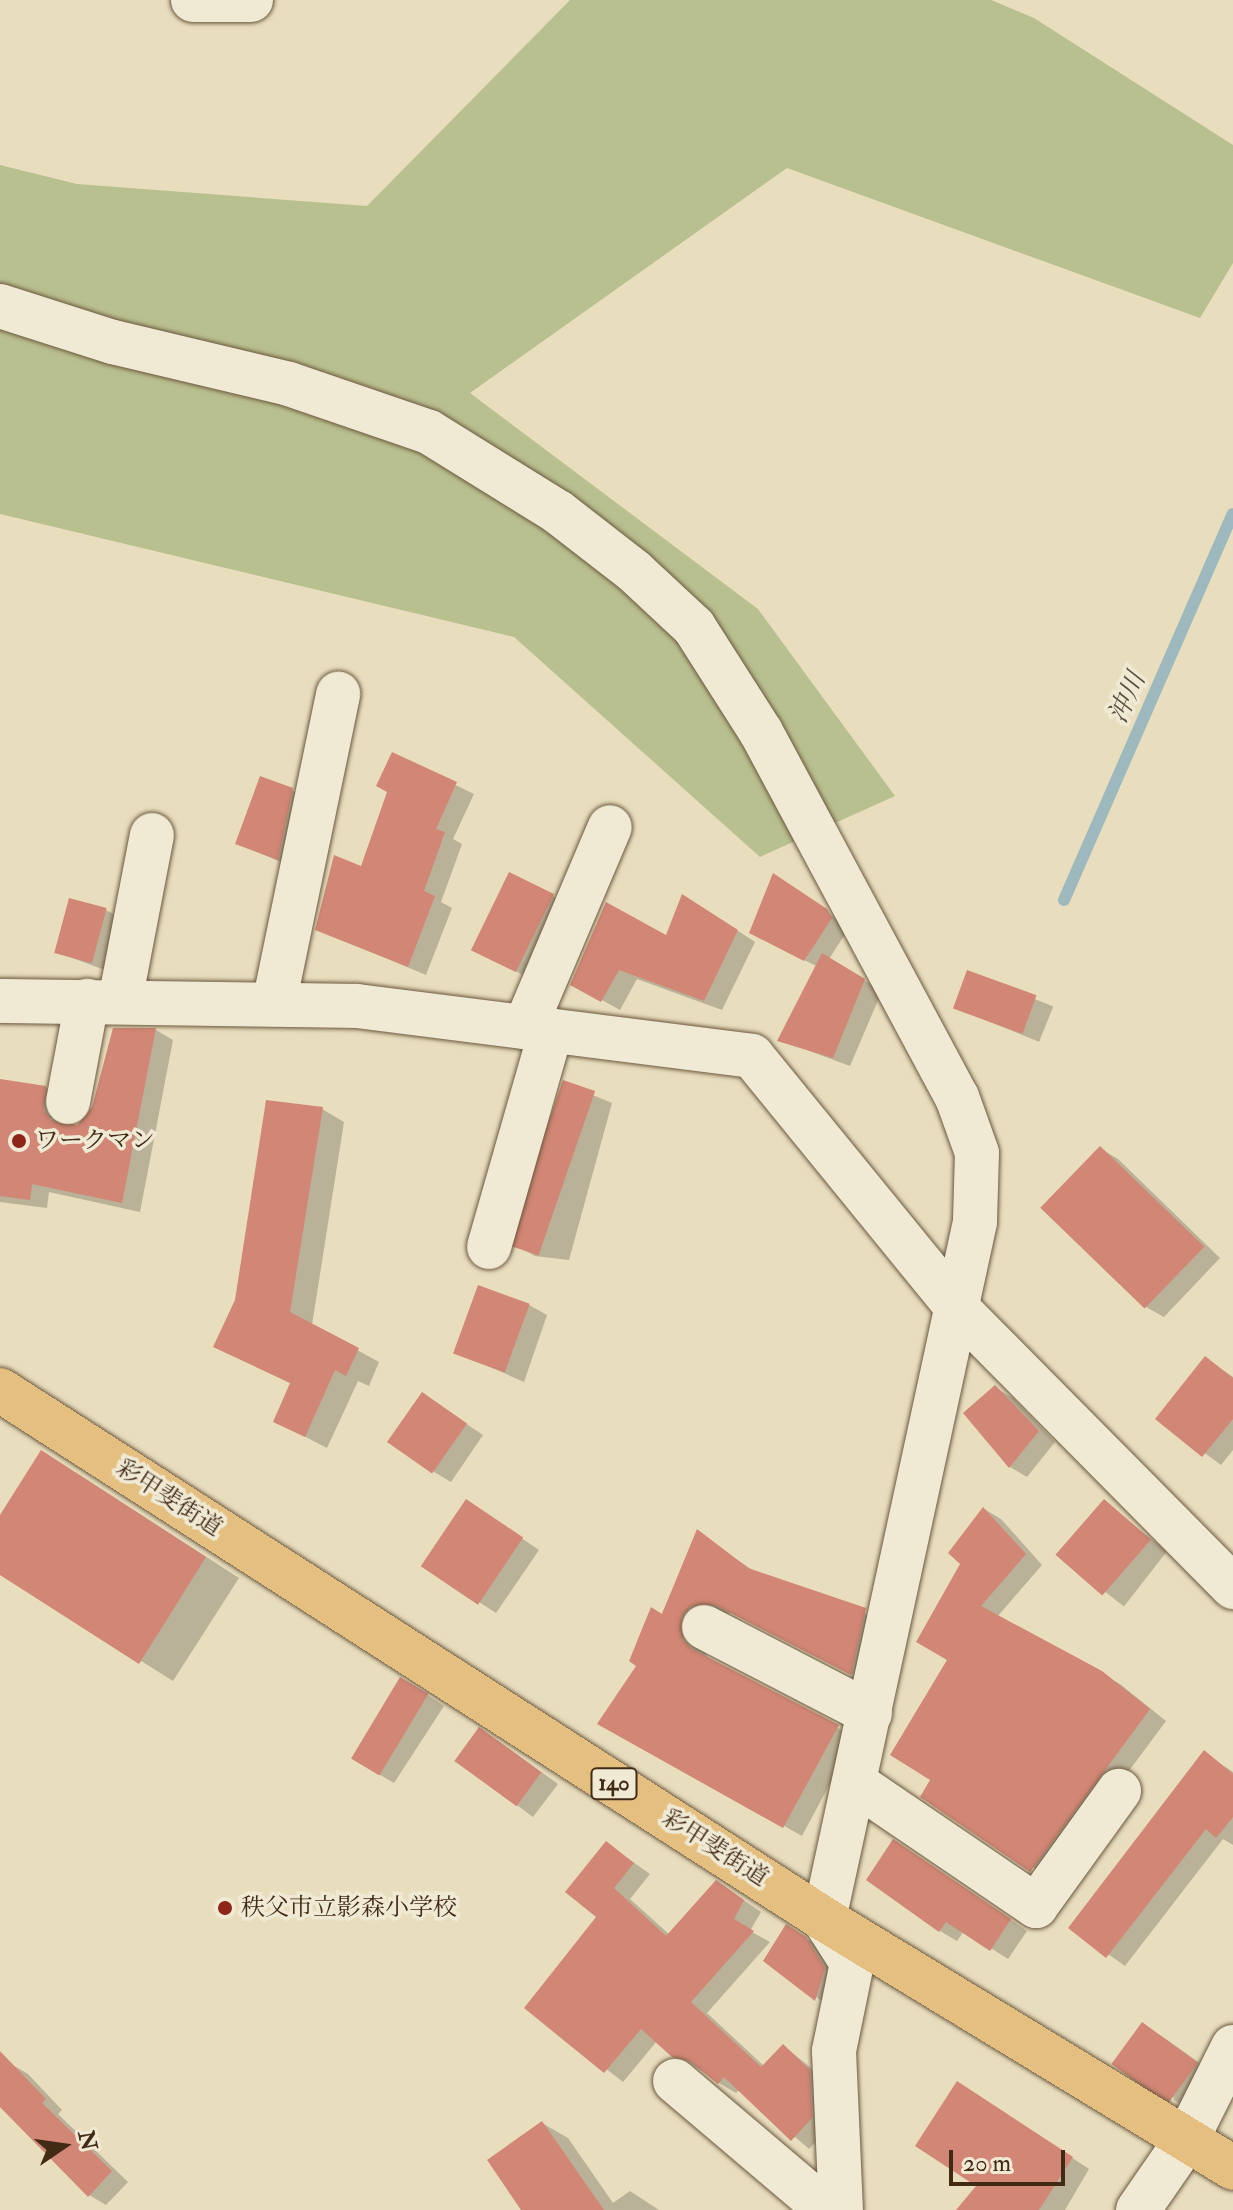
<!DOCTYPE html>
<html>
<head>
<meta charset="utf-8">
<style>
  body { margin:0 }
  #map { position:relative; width:1233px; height:2210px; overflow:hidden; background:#e8debe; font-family:"IM FELL Double Pica","Noto Serif JP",serif }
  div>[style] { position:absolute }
  .green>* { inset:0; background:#b9c08f }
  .shadow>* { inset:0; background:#0003; transform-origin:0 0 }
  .stream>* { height:12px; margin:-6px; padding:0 6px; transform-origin:6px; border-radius:6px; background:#9db9bd }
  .building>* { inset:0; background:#d28675; transform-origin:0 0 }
  .roads { filter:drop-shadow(0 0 2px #6c583f) drop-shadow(0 0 2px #6c583f) }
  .minor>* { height:44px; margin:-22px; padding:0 22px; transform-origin:22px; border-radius:22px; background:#f0ead5 }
  .secondary>* { height:44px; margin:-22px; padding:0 22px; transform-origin:22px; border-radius:22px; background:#f0ead5 }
  .trunk>* { height:44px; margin:-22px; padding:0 22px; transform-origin:22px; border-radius:22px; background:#e4bf7f }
  .dots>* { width:22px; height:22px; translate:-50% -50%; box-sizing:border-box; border:4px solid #f0ead5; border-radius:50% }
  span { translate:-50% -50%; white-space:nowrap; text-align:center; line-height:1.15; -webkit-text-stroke:7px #f0ead5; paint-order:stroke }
  .shield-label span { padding:2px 6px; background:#f0ead5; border:2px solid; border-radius:6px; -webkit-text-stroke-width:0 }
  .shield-label { font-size:22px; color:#422b15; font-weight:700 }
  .poi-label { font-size:24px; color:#422b15 }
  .left { translate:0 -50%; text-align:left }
  .street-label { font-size:24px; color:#422b15 }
  .water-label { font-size:26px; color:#594e3f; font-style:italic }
  .north { position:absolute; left:24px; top:2106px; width:80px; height:80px; -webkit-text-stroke:6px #f0ead5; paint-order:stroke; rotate:77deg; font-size:22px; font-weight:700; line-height:32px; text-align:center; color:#422b15 }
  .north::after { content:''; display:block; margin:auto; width:28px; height:36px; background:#422b15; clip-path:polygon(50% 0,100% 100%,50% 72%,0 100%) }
  .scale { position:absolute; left:949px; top:2150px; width:116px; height:36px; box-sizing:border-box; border:4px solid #422b15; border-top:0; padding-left:10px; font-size:24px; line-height:28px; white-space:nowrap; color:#422b15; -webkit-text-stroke:6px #f0ead5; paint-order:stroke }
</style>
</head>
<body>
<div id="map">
  <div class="green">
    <i style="clip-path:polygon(570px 0,991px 0,1034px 18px,1233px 145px,1233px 263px,1200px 318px,787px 168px,470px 393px,758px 609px,895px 796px,760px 857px,514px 637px,0 514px,0 165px,77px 184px,367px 206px)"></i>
  </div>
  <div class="shadow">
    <i style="clip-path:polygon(393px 755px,474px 794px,453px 839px,462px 844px,441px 902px,452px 908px,426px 975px,317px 929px,362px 869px,389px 792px)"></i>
    <i style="clip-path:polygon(292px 790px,310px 800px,295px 868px,238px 844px)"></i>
    <i style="clip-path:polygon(510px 875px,571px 905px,534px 980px,492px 960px)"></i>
    <i style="clip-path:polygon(791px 886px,849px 928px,829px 959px,882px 991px,850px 1066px,780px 1040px,818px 967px,769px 942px)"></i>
    <i style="clip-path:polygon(700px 906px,755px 942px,722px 1010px,637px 979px,620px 1010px,573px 984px,667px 937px)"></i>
    <i style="clip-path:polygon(106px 910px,124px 920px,110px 972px,56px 952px)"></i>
    <i style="left:968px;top:972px;width:92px;height:38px;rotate:22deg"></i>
    <i style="clip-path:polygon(114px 1030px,156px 1030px,173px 1040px,140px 1212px,49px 1192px,47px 1208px,0 1202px,0 1081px,45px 1087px,62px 1098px,61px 1121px,78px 1127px,94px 1108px)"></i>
    <i style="clip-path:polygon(564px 1083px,612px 1103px,569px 1260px,535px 1256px,517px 1246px)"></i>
    <i style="clip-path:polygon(322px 1109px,344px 1122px,312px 1325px,379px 1362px,369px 1386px,358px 1381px,327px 1448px,275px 1421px,292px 1384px,216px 1346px)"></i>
    <i style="clip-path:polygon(1101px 1149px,1118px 1159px,1220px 1258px,1164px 1317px,1146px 1307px)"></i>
    <i style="clip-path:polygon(529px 1305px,547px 1315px,524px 1382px,461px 1354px)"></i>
    <i style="clip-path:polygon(1205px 1358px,1233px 1377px,1233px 1450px,1221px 1465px,1157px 1418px)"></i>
    <i style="clip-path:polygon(996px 1388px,1013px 1398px,1055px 1442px,1027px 1477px,1010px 1467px)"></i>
    <i style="clip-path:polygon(422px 1394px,483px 1435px,451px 1482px,434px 1472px)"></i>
    <i style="clip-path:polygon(75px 1472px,239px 1578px,173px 1681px,0 1572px,0 1519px)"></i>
    <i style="left:1104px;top:1502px;width:80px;height:70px;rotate:38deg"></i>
    <i style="clip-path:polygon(984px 1509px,1001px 1519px,1042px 1565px,997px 1617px,1120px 1684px,1166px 1721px,1048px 1880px,933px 1780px,963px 1563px)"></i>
    <i style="clip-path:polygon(483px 1512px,539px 1550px,496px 1613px,423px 1566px)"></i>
    <i style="clip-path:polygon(698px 1532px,755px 1572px,882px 1620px,869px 1683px,734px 1613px,708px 1615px,696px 1638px,709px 1660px,855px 1737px,802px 1836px,600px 1723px,639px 1665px)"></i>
    <i style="clip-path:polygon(418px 1689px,444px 1706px,394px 1783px,377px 1773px)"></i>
    <i style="clip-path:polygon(497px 1740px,558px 1784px,533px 1817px,456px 1760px)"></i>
    <i style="clip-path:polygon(1204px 1753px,1233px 1772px,1233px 1845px,1223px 1839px,1125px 1966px,1071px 1928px)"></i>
    <i style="clip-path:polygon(606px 1843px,650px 1874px,630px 1899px,670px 1935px,717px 1882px,761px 1912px,750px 1931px,770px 1942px,707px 2013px,765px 2067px,784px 2046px,827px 2081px,829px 2128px,809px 2149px,740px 2089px,736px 2093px,719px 2083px,657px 2041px,623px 2082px,527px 2007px,599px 1917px)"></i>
    <i style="clip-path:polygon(911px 1852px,1027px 1931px,1008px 1959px,964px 1931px,957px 1941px,940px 1931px)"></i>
    <i style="clip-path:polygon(804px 1937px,823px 1949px,842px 1979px,833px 2009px,766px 1961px)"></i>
    <i style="clip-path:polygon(1160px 2035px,1214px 2073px,1191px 2110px,1174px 2100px)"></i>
    <i style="clip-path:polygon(11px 2064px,28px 2074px,62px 2110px,58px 2114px,128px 2182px,106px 2205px,89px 2195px,0 2103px,0 2074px)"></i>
    <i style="clip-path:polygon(975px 2094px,1089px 2169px,1065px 2210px,986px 2210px)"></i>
    <i style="clip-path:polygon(542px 2123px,568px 2138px,613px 2203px,630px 2191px,659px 2210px,524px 2210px)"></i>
  </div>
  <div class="stream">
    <i style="left:1064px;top:900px;width:421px;rotate:-66.4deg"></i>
  </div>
  <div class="building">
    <i style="clip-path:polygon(392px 752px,457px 782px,436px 829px,445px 832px,424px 891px,435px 896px,408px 967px,315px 930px,334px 855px,361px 866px,387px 792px,376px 786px)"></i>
    <i style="clip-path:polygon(260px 776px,293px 788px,278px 860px,235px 844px)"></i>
    <i style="left:509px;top:872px;width:50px;height:87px;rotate:26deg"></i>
    <i style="clip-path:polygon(773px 873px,827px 909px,832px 918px,804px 961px,749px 933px)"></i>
    <i style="clip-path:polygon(682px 894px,738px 930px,704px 1001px,619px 970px,601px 1002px,570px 985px,606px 902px,666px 935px)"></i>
    <i style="left:69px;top:898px;width:39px;height:57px;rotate:15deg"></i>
    <i style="clip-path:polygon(822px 953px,865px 979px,833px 1058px,777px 1041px)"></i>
    <i style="left:967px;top:970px;width:74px;height:41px;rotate:20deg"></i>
    <i style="clip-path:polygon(113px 1028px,156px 1028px,122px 1203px,32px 1184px,30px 1200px,0 1196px,0 1079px,46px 1086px,44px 1110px,51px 1120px,77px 1125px,92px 1107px)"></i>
    <i style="left:563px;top:1080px;width:34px;height:174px;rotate:19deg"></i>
    <i style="clip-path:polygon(266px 1100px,323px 1107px,290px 1312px,359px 1348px,346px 1376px,335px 1370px,305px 1437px,273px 1422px,290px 1383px,213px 1347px,235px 1300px)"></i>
    <i style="left:1100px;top:1146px;width:145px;height:86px;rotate:44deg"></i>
    <i style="left:478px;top:1285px;width:55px;height:73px;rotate:20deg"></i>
    <i style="clip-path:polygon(1205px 1356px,1233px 1378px,1233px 1419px,1202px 1457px,1155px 1419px)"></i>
    <i style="clip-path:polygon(995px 1385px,1039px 1431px,1009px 1468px,963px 1413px)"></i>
    <i style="left:422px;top:1392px;width:55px;height:61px;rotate:35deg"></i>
    <i style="clip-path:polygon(41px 1450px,206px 1557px,139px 1664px,0 1575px,0 1515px)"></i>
    <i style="left:466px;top:1499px;width:69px;height:81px;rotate:34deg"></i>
    <i style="left:1104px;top:1499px;width:62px;height:74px;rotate:41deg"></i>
    <i style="clip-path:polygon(983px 1507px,1026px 1554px,981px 1606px,1102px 1671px,1150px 1709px,1030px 1872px,920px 1797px,930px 1780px,890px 1755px,947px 1660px,916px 1642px,960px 1564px,948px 1553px)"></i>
    <i style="clip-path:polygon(697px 1529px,748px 1568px,866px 1608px,851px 1675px,715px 1605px,691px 1606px,682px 1616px,683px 1640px,692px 1649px,839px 1725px,783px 1828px,597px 1724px,636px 1666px,629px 1661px,651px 1607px,662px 1614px)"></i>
    <i style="left:400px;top:1677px;width:33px;height:95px;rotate:31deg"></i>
    <i style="left:479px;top:1727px;width:77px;height:42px;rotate:36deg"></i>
    <i style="clip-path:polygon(1204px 1750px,1233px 1774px,1233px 1817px,1216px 1838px,1206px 1829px,1106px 1958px,1068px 1928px)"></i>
    <i style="clip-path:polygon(893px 1839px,1011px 1919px,990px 1951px,946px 1922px,939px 1932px,866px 1880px)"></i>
    <i style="clip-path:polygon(606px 1841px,634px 1863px,614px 1888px,666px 1936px,716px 1880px,744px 1900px,734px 1919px,754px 1931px,691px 2002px,761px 2067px,783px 2044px,810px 2070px,812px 2118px,791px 2141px,724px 2077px,718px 2084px,691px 2062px,672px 2057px,641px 2029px,604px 2073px,524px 2008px,596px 1917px,565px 1892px)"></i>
    <i style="clip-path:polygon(786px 1924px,806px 1937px,825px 1968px,815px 2001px,763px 1961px)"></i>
    <i style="left:1142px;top:2022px;width:69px;height:52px;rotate:36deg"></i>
    <i style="clip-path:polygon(0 2051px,46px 2099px,42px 2103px,112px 2171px,88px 2197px,0 2107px)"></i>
    <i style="clip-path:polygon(957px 2081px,1073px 2157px,1039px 2210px,956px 2210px,976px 2186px,915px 2146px)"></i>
    <i style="clip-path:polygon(542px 2121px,604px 2210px,521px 2210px,487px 2160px)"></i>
  </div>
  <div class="roads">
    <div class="minor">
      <i style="left:193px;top:0;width:58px"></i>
      <i style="left:0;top:306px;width:119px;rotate:17.7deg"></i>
      <i style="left:113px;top:342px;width:181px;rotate:13.4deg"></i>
      <i style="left:289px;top:384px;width:148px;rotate:18.9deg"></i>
      <i style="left:429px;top:432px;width:152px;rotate:31.8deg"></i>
      <i style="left:558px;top:512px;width:96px;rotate:37.8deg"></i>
      <i style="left:634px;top:571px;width:82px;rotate:43deg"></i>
      <i style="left:694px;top:627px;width:125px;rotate:57.5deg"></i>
      <i style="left:761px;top:732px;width:414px;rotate:61.8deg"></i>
      <i style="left:957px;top:1097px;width:59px;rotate:70.3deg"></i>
      <i style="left:977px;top:1153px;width:69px;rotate:91.7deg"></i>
      <i style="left:975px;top:1222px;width:713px;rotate:102.22deg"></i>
      <i style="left:824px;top:1919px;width:52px;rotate:57.5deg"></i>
      <i style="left:852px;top:1963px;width:90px;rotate:101.6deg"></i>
      <i style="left:834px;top:2051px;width:159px;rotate:87.5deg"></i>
      <i style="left:0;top:1001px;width:357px;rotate:0.8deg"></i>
      <i style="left:357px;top:1006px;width:398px;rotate:7.2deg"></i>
      <i style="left:752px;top:1056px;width:328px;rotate:50.8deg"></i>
      <i style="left:959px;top:1310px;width:390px;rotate:45.3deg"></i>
      <i style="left:120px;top:1001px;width:169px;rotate:-79.1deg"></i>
      <i style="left:274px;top:1004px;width:317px;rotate:-78.3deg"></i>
      <i style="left:525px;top:1027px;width:217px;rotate:-67deg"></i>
      <i style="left:68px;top:1102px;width:103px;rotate:-79.3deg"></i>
      <i style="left:489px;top:1247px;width:225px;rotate:-74deg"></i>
      <i style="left:704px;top:1627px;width:187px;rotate:27.4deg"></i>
      <i style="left:855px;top:1783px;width:219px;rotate:34.2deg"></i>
      <i style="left:1036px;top:1906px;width:142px;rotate:-54.2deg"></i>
      <i style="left:675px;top:2081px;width:199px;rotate:40.3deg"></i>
      <i style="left:1187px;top:2139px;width:103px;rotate:-63.4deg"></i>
    </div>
    <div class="secondary">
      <i style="left:1138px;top:2210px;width:86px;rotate:-55.4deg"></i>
    </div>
    <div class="trunk">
      <i style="left:0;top:1390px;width:979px;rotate:32.7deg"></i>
      <i style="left:824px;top:1919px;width:479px;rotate:31.3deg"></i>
    </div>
  </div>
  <div class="dots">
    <i style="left:19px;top:1141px;background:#8f2418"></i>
    <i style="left:225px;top:1908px;background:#8f2418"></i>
  </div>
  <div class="shield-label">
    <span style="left:614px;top:1784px">140</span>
  </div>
  <div class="poi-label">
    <span class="left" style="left:35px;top:1141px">ワークマン</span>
    <span class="left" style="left:241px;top:1908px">秩父市立影森小学校</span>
  </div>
  <div class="street-label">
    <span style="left:169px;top:1498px;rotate:33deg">彩甲斐街道</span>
    <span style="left:715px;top:1848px;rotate:33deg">彩甲斐街道</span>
  </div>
  <div class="water-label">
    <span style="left:1128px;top:698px;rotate:-66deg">沖川</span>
  </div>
  <div class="north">N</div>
  <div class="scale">20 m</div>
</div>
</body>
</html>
